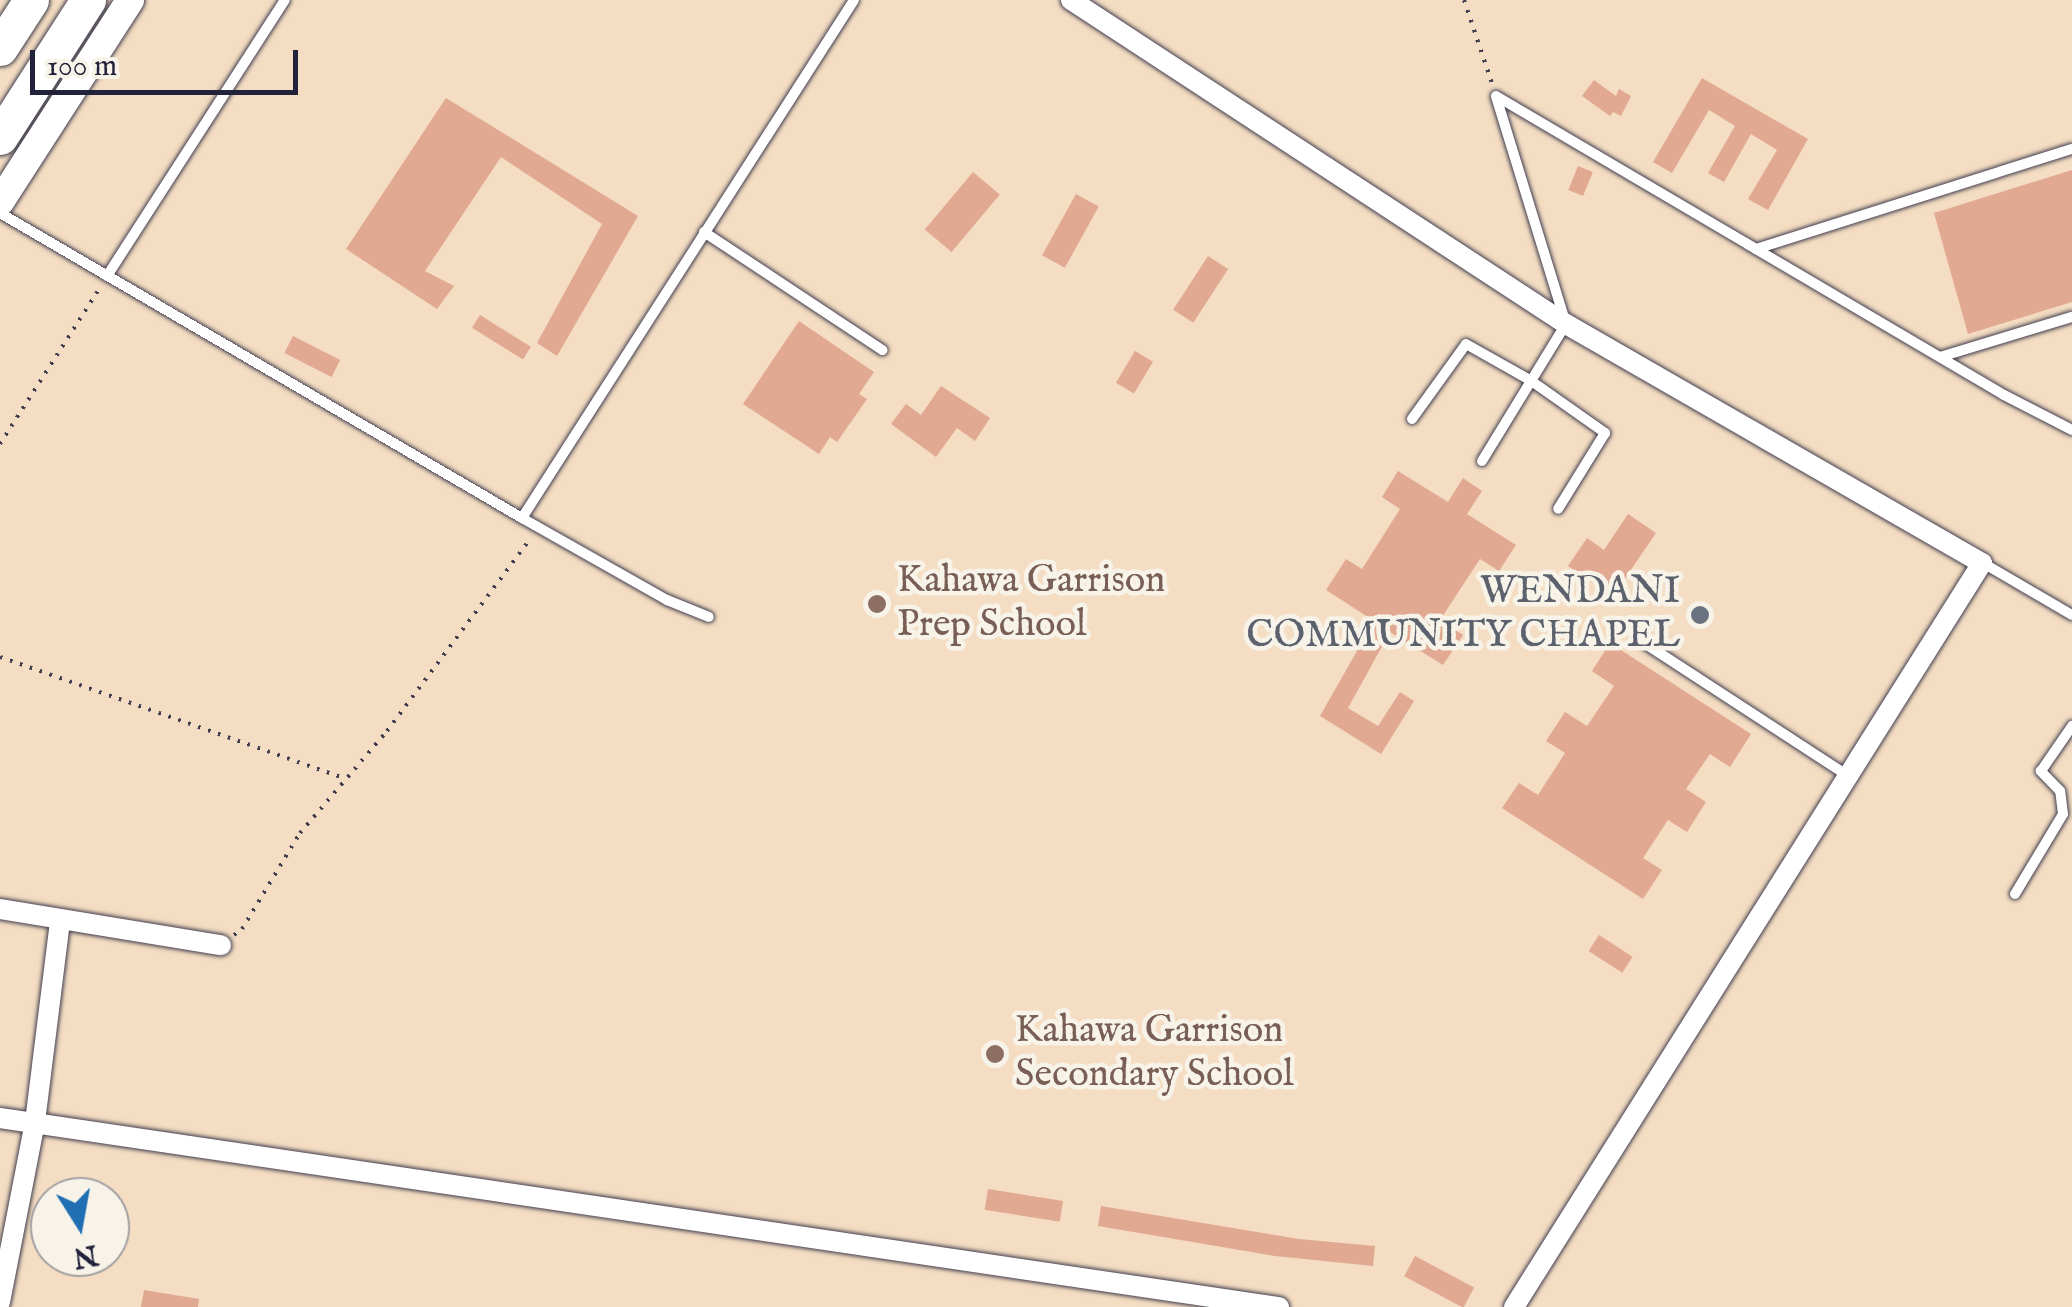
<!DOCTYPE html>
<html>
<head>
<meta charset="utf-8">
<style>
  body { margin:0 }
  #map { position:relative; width:2072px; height:1307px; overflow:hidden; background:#f4ddc2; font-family:"IM FELL English",serif }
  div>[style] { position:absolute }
  .building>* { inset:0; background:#e1a992; transform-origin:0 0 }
  .path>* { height:4px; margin-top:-2px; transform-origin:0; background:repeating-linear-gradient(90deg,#423e4f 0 2.5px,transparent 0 10.5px) }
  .roads { filter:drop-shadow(0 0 2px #423e4f) drop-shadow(0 0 2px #423e4f) }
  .lane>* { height:10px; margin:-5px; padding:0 5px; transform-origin:5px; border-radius:5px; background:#fff }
  .street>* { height:20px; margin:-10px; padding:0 10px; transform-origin:10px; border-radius:10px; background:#fff }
  .secondary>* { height:28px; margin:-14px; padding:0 14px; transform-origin:14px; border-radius:14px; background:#fff }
  .highway>* { height:35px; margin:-17.5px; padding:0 17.5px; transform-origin:17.5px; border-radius:17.5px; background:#fff }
  .dots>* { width:28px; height:28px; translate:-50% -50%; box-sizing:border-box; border:5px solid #f7f3e8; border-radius:50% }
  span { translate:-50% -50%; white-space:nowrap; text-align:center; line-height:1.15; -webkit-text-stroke:9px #f7f3e8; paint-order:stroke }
  .education-label { font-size:38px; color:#785e54 }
  .left { translate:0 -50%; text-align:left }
  .worship-label { font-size:38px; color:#5b616d }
  .right { translate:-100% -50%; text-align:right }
  .north { position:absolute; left:30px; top:1177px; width:100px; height:100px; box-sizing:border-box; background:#f7f3e8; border:2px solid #a29fa3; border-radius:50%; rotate:169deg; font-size:28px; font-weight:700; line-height:40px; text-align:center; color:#22223b }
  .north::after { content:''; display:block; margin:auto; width:35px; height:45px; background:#1f6fb2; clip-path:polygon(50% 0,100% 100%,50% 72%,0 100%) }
  .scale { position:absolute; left:30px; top:50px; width:268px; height:45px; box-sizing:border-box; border:5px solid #22223b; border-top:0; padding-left:12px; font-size:30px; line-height:35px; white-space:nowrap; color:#22223b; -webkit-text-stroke:8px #f7f3e8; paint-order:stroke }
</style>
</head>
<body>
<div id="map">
  <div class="building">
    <i style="clip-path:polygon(1702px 78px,1808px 139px,1768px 210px,1748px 199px,1777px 150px,1751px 134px,1724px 182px,1708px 173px,1735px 126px,1709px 110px,1672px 173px,1653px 162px)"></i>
    <i style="clip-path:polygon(1594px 80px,1616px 96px,1619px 89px,1631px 96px,1621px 116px,1613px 112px,1610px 116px,1582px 96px)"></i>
    <i style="clip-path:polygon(446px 98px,638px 216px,557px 356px,537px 343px,602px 224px,501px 157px,425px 271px,454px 286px,437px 309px,346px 249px)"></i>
    <i style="left:1578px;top:166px;width:16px;height:26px;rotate:22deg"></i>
    <i style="clip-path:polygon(2072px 170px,2072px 302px,1968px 334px,1934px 213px)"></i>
    <i style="left:973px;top:172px;width:35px;height:75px;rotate:40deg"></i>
    <i style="left:1076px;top:194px;width:26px;height:70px;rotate:29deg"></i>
    <i style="left:1208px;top:256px;width:24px;height:64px;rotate:33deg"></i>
    <i style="left:480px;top:315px;width:60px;height:15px;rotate:32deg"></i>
    <i style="clip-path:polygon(799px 321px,874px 372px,859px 394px,867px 399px,837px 442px,830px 437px,819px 454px,743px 404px)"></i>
    <i style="left:293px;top:336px;width:53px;height:19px;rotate:27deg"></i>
    <i style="left:1135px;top:351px;width:21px;height:37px;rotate:31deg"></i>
    <i style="clip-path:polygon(941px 386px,990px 418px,975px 441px,957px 428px,936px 457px,891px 424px,906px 404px,921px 415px)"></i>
    <i style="clip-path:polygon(1398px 471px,1448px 502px,1463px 478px,1482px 491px,1467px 514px,1516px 545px,1499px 571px,1480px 559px,1440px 620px,1463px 635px,1443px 665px,1390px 632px,1348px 708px,1378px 726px,1400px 692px,1414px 701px,1381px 754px,1320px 716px,1374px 621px,1326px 590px,1346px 559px,1362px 569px,1400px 509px,1382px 497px)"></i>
    <i style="clip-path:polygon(1628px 514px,1656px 533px,1613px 596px,1568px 566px,1587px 538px,1604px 550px)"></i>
    <i style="clip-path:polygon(1610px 643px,1751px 734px,1730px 767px,1710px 754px,1686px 789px,1706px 802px,1687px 832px,1668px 820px,1643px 858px,1662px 870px,1643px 899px,1502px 808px,1519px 783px,1538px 795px,1565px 753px,1546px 741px,1565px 712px,1587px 726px,1614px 686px,1592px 671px)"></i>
    <i style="left:1599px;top:935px;width:40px;height:19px;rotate:33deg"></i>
    <i style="left:988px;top:1189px;width:76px;height:21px;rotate:9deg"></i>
    <i style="clip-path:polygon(1101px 1206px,1299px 1239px,1375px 1246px,1373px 1266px,1275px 1256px,1098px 1226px)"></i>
    <i style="left:1415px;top:1256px;width:67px;height:23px;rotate:28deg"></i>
    <i style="clip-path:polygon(144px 1290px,199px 1299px,198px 1307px,141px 1307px)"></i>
  </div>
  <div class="path">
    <i style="left:1464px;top:0;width:91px;rotate:71.4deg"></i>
    <i style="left:0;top:444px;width:184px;rotate:-57.4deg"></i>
    <i style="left:0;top:657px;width:367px;rotate:19.4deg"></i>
    <i style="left:234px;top:935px;width:10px;rotate:-37deg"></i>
    <i style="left:242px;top:929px;width:112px;rotate:-58.9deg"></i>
    <i style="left:300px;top:833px;width:134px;rotate:-49.5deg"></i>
    <i style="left:387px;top:731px;width:239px;rotate:-53.3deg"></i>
  </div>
  <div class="roads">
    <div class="lane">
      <i style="left:1496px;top:96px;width:589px;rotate:30.48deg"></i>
      <i style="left:2004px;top:395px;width:76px;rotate:27.2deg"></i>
      <i style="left:0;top:213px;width:605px;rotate:30.3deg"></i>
      <i style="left:522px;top:518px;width:167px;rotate:29.5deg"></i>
      <i style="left:667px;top:600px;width:45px;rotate:22deg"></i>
      <i style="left:704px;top:232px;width:214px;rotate:33.5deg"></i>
      <i style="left:1756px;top:249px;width:331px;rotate:-17.6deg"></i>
      <i style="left:107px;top:276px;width:328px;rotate:-57.2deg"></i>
      <i style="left:1940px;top:357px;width:138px;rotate:-16.9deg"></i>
      <i style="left:1412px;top:419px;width:92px;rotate:-54.2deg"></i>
      <i style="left:1466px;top:344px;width:73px;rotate:29.4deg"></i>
      <i style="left:1530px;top:380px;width:92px;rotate:35.2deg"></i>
      <i style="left:1605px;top:433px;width:89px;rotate:121.7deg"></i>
      <i style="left:1482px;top:461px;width:161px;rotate:-58.5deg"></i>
      <i style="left:1566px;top:324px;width:238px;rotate:-107.1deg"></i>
      <i style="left:522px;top:518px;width:615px;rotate:-57.34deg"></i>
      <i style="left:1983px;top:563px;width:103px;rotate:30.3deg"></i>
      <i style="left:1638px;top:639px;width:251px;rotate:33.1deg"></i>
      <i style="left:2015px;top:894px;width:93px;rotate:-59deg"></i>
      <i style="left:2063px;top:814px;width:23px;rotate:-97deg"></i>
      <i style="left:2060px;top:791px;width:28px;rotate:-134deg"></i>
      <i style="left:2041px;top:771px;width:55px;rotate:-55.4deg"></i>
    </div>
    <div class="street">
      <i style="left:1071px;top:0;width:592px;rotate:33.21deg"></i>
      <i style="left:1566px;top:324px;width:480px;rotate:29.9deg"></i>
      <i style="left:1982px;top:563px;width:879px;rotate:122.17deg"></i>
      <i style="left:0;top:909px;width:224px;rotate:9.3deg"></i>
      <i style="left:0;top:1118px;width:1293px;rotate:8.41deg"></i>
      <i style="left:0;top:1302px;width:183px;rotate:-79deg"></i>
      <i style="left:35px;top:1122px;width:204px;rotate:-82.9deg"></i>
    </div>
    <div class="secondary">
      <i style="left:0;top:202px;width:240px;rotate:-57.2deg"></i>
    </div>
    <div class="highway">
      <i style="left:0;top:48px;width:57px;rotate:-57.1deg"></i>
      <i style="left:0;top:137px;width:163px;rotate:-57.3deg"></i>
    </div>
  </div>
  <div class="dots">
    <i style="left:877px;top:604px;background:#8d6e63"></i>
    <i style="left:1700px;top:615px;background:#6b7280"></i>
    <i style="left:995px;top:1054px;background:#8d6e63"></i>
  </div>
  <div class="education-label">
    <span class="left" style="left:897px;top:604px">Kahawa Garrison<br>Prep School</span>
    <span class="left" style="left:1015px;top:1054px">Kahawa Garrison<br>Secondary School</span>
  </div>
  <div class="worship-label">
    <span class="right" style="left:1680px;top:615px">WENDANI<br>COMMUNITY CHAPEL</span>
  </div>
  <div class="north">N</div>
  <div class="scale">100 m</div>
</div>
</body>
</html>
